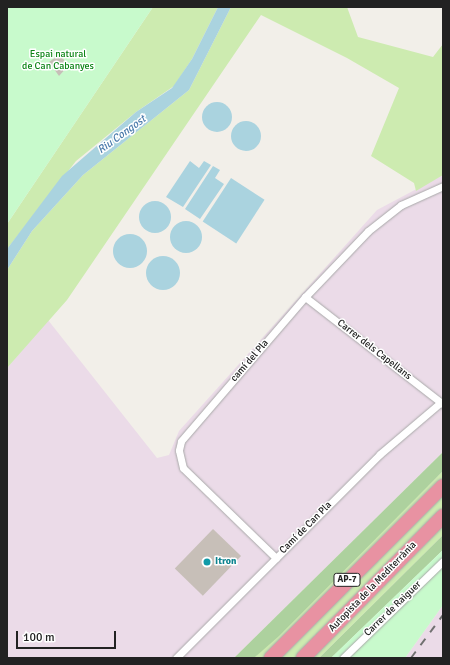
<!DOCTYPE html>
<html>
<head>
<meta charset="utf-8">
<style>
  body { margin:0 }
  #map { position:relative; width:450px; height:665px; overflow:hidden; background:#f2efe9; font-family:Signika,sans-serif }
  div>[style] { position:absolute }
  .industrial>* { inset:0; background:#ebdbe8 }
  .grass>* { inset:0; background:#cdebb0 }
  .forest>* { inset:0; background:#add19e }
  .park>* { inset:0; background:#c8facc }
  .water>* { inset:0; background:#aad3df; transform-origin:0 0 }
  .round { border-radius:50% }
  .building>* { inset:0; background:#c7bfb8; transform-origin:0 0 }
  .roads { filter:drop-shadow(0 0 1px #a9a9a9) drop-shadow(0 0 1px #a9a9a9) }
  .street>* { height:7px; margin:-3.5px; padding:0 3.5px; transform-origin:3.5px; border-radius:3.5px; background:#fff }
  .highway>* { height:14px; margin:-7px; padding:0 7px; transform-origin:7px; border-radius:7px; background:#e892a2 }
  .rail>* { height:2px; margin-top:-1px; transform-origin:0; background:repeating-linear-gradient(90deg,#707070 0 8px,transparent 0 16px) }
  .dots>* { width:11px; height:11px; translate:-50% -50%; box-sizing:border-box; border:2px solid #fff; border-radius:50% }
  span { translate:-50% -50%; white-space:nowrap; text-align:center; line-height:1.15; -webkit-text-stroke:3px #fff; paint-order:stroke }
  .shield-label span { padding:1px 3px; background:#fff; border:1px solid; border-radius:3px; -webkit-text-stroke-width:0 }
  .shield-label { font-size:9px; color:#222; font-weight:700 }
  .park-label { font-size:10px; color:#0c8416 }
  .street-label { font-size:10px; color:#222 }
  .culture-label { font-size:10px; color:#0d838f; font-weight:700 }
  .left { translate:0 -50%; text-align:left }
  .water-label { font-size:11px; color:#4a7aab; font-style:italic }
  .frame { position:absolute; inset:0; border:8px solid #222; pointer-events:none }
  .scale { position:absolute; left:16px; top:631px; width:100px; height:18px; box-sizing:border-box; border:2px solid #222; border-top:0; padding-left:5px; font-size:12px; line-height:14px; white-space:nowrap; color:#222; -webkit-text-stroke:3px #fff; paint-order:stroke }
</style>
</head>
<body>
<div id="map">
  <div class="industrial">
    <i style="clip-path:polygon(443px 175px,443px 452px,234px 658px,7px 658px,7px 368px,48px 320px,157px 458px,169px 455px,179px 431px,377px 210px)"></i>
    <i style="clip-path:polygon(443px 605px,443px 658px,405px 658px)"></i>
  </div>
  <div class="grass">
    <i style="clip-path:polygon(153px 7px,218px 7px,192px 59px,174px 86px,136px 112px,76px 161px,7px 249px,7px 224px)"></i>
    <i style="clip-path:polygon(231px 7px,347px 7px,358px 37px,433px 57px,443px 44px,443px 175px,416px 191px,414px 183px,371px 156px,399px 88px,347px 58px,261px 15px,67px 300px,7px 368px,7px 270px,32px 231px,83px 175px,189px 90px)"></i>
    <i style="clip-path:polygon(443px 471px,443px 535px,319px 658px,254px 658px)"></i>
  </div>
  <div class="forest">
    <i style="clip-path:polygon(443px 452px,443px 471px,279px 636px,254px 658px,234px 658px)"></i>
    <i style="clip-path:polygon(443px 535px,443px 550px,331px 658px,319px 658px)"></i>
  </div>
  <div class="park">
    <i style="clip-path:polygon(7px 7px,153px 7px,7px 224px)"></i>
    <i style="clip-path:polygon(443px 550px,443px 605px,405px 658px,331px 658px)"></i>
  </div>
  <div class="water">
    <i style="clip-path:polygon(218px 7px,231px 7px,189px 90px,83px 175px,32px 231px,7px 270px,7px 249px,62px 176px,136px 112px,172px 88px,192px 59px)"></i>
    <i class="round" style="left:202px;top:102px;width:30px;height:30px"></i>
    <i class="round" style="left:231px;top:121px;width:30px;height:30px"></i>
    <i style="clip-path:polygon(190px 161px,199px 168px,204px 161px,211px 165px,183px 207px,166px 197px)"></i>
    <i style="clip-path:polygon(213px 166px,220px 170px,215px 178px,224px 184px,200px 219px,185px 209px)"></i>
    <i style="left:231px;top:178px;width:40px;height:52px;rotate:33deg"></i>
    <i class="round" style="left:139px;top:201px;width:32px;height:32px"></i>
    <i class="round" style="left:170px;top:221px;width:32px;height:32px"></i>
    <i class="round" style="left:113px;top:234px;width:34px;height:34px"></i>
    <i class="round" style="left:146px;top:256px;width:34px;height:34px"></i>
  </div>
  <div class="building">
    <i style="clip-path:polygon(60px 54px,68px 66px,59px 76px,49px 62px)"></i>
    <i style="left:213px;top:529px;width:39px;height:55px;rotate:44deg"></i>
  </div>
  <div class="roads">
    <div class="street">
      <i style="left:305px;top:297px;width:175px;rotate:37.8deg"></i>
      <i style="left:276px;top:558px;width:129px;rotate:-135.9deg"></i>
      <i style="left:183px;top:468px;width:18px;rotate:-103deg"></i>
      <i style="left:179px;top:450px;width:9px;rotate:-77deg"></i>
      <i style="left:181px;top:441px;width:190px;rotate:-49.3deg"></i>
      <i style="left:305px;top:297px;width:91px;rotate:-46.3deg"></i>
      <i style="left:368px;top:231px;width:42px;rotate:-38.2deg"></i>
      <i style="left:401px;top:205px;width:46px;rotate:-24.3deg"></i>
      <i style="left:176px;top:658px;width:288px;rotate:-45deg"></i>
      <i style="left:380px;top:454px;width:80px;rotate:-40.4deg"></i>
      <i style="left:343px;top:658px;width:139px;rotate:-44.1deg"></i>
    </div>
    <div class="highway">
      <i style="left:271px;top:658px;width:243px;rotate:-45deg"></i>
      <i style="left:303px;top:658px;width:199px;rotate:-45.4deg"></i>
    </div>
  </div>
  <div class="rail">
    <i style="left:411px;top:658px;width:54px;rotate:-53.3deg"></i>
  </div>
  <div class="dots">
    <i style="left:207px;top:562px;background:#0f9aa8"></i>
  </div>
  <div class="shield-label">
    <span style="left:347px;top:580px">AP-7</span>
  </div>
  <div class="park-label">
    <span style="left:58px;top:60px">Espai natural<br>de Can Cabanyes</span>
  </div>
  <div class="street-label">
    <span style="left:374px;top:350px;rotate:38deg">Carrer dels Capellans</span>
    <span style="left:250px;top:361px;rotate:-49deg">camí del Pla</span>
    <span style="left:306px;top:528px;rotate:-45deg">Camí de Can Pla</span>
    <span style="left:373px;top:587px;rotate:-46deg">Autopista de la Mediterrània</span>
    <span style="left:393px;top:609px;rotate:-44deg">Carrer de Raiguer</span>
  </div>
  <div class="culture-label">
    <span class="left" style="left:215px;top:562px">Itron</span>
  </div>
  <div class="water-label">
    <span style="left:122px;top:135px;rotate:-36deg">Riu Congost</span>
  </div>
  <div class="frame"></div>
  <div class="scale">100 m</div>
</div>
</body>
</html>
